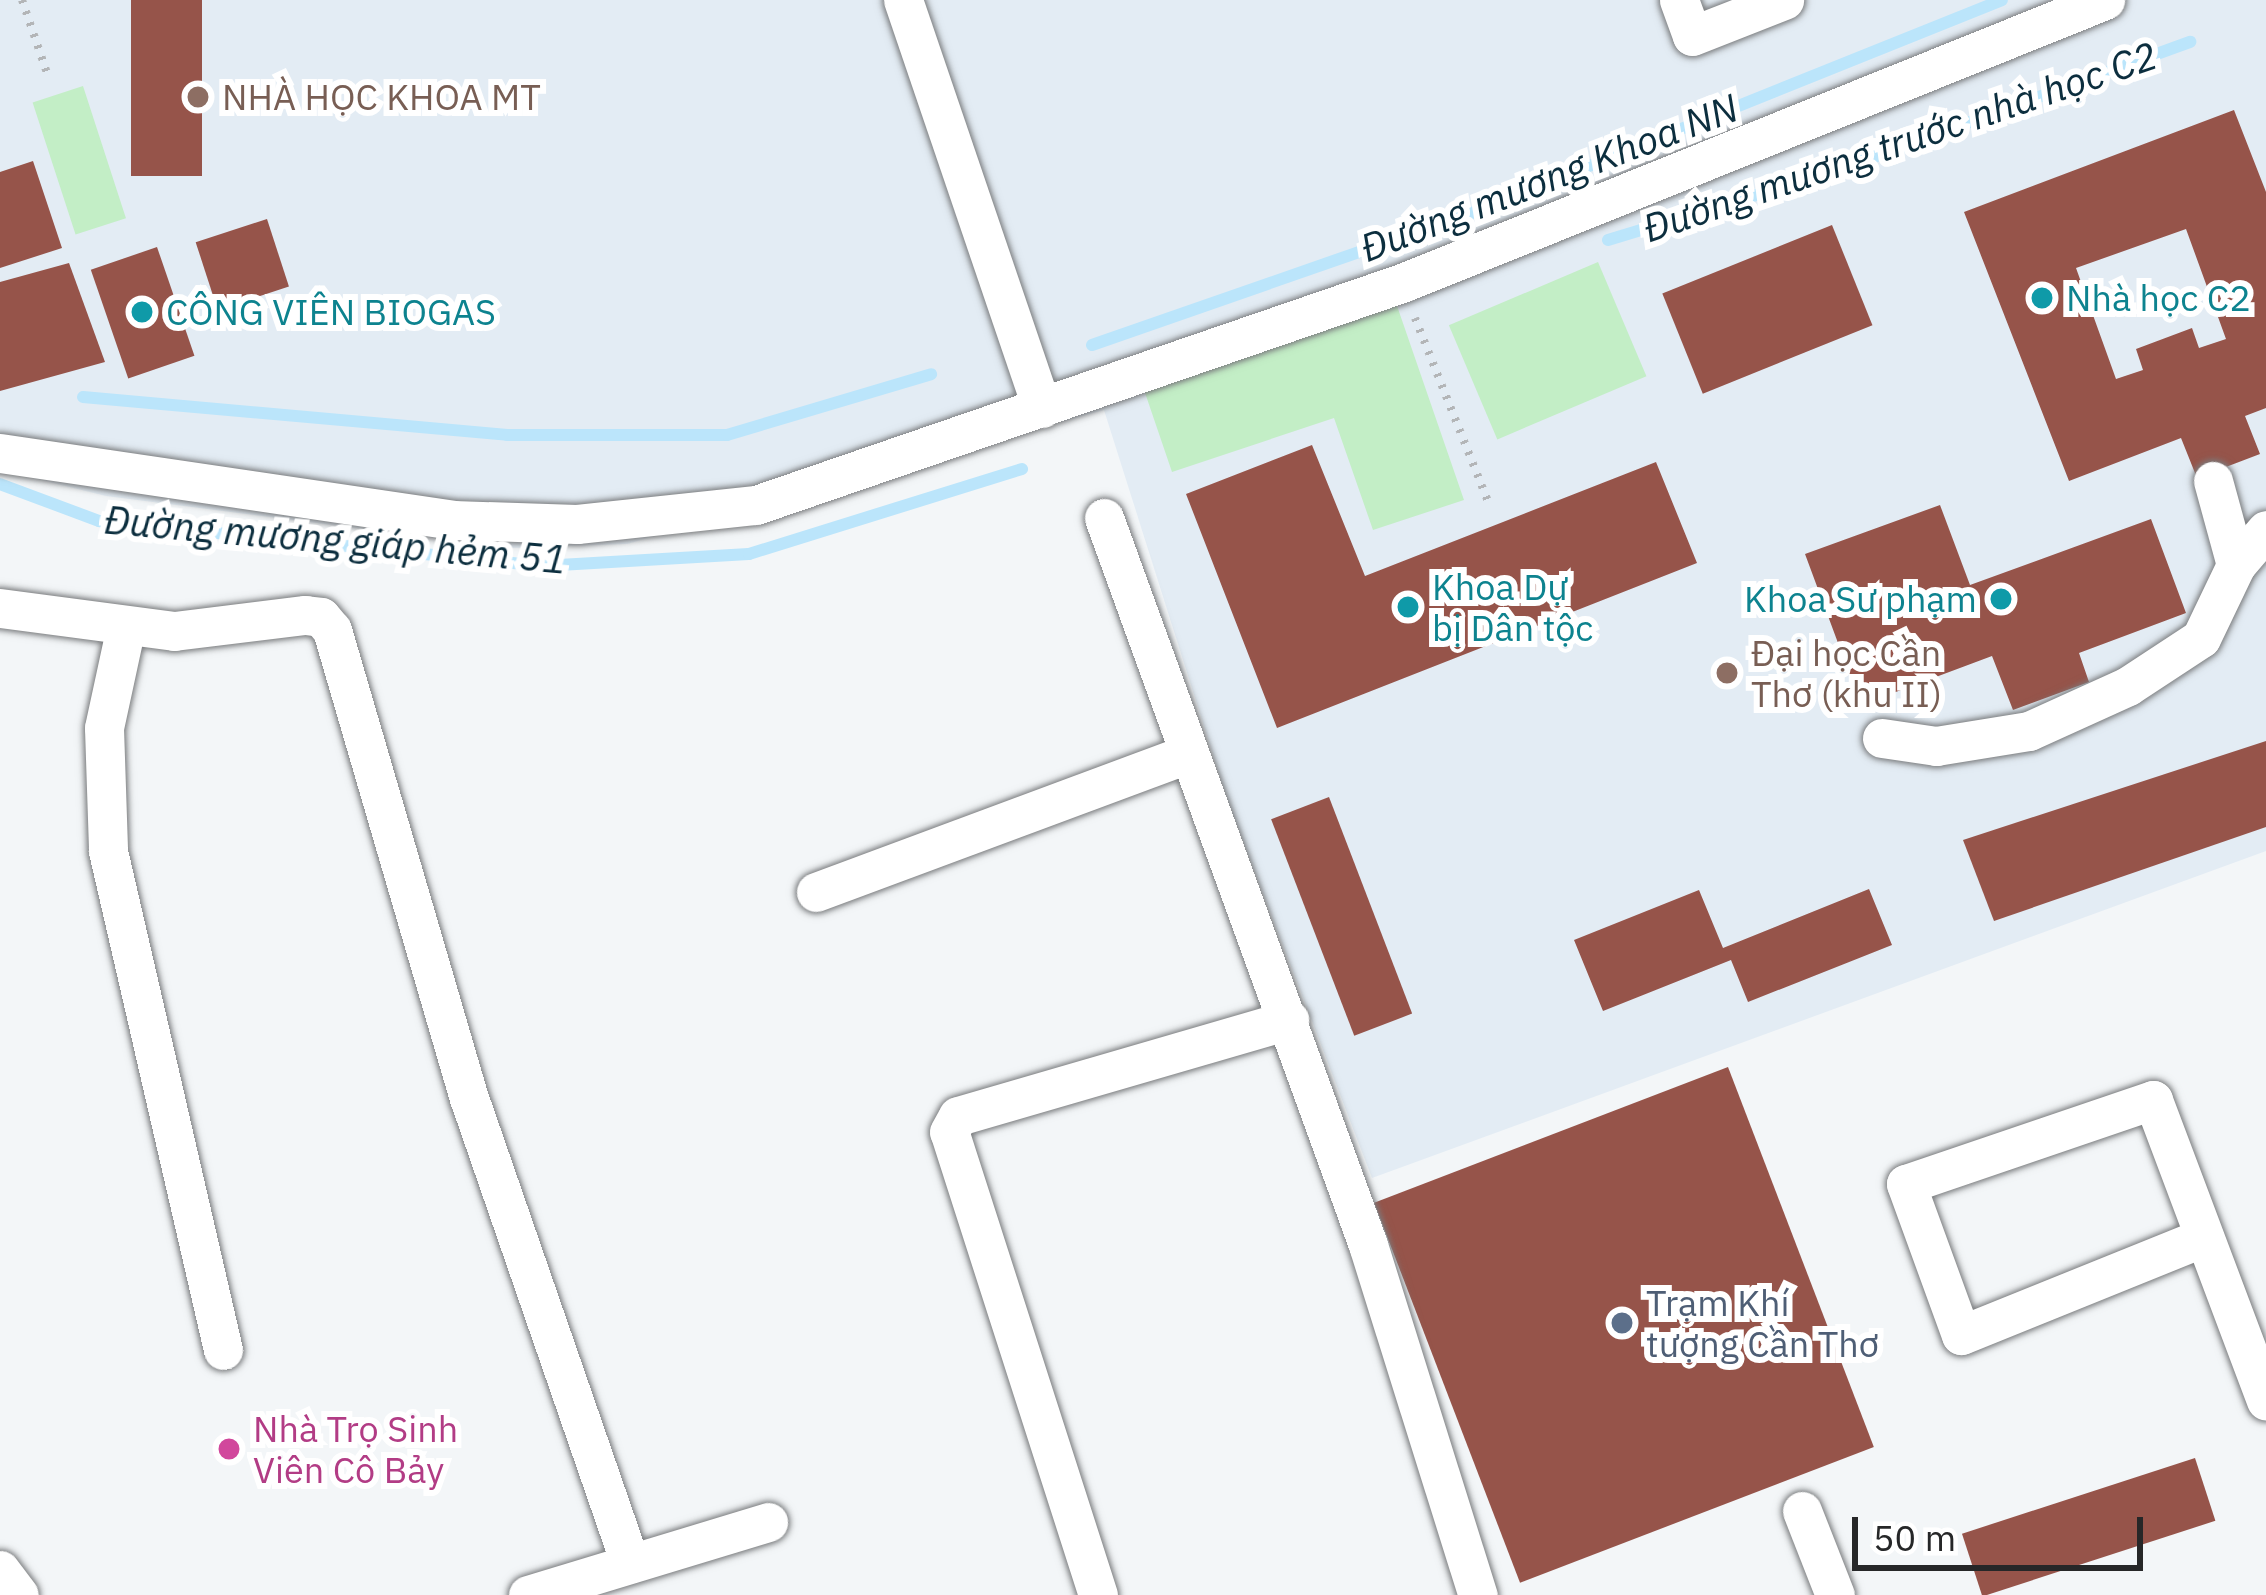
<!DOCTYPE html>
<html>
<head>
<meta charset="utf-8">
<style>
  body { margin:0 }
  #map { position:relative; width:2266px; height:1595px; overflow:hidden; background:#f3f6f8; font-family:"IBM Plex Sans",sans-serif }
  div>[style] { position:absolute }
  .built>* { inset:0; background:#e3ecf4 }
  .green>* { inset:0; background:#c3eec6; transform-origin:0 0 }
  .stream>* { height:12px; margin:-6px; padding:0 6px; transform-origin:6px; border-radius:6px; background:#bbe5fb }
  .building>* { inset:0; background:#96544a; transform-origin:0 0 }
  .path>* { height:8px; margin-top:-4px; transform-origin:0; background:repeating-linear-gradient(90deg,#b3b5b7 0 3px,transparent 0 12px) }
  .roads { filter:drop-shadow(0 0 3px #7a7c7e) drop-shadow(0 0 3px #7a7c7e) }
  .minor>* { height:39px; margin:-19.5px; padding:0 19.5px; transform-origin:19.5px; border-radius:19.5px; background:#fff }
  .dots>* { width:33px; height:33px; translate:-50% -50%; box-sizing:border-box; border:6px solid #fff; border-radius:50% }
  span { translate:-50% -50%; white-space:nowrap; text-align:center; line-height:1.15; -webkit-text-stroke:12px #fff; paint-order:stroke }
  .education-label { font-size:36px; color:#785e54 }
  .left { translate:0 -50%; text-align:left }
  .culture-label { font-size:36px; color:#0d838f }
  .right { translate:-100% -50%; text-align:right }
  .service-label { font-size:36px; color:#4e5e75 }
  .hotel-label { font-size:36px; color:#b23c85 }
  .water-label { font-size:39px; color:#0c2e3e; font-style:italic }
  .scale { position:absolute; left:1852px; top:1517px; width:291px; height:54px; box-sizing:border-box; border:6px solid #262728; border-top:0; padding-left:15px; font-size:36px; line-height:42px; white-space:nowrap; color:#262728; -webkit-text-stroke:9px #fff; paint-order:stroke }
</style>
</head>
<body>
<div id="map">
  <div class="built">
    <i style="clip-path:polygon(0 0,2266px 0,2266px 851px,1372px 1178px,1227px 799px,1104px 410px,627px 544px,511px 548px,106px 496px,0 470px)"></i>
  </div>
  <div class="green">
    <i style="left:83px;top:86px;width:139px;height:53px;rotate:72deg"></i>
    <i style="left:1598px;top:262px;width:124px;height:162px;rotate:67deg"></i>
    <i style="clip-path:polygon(1395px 300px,1464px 500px,1373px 530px,1334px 418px,1172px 472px,1142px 384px)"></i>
  </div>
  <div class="stream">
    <i style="left:1608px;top:240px;width:240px;rotate:-16.9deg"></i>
    <i style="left:1838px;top:170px;width:375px;rotate:-20deg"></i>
    <i style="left:1092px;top:345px;width:402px;rotate:-19.2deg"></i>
    <i style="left:1472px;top:213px;width:571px;rotate:-21.89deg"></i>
    <i style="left:83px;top:397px;width:426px;rotate:5.1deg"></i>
    <i style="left:507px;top:435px;width:220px"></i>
    <i style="left:727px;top:435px;width:213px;rotate:-16.6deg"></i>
    <i style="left:0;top:484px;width:106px;rotate:20.5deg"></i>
    <i style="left:99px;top:521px;width:445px;rotate:5.8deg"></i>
    <i style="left:542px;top:566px;width:207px;rotate:-3.3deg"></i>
    <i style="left:749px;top:554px;width:286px;rotate:-17.3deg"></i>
  </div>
  <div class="building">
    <i style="left:131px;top:0;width:71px;height:176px"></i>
    <i style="clip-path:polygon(evenodd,2234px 110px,2266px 192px,2266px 408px,2245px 416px,2260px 454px,2197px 478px,2181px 438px,2069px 481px,1964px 212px,2234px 110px,2186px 229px,2226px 339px,2199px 348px,2192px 328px,2136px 349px,2143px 370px,2116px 379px,2076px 268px,2186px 229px)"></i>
    <i style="clip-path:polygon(33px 161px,62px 248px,0 268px,0 172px)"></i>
    <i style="left:267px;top:219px;width:71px;height:75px;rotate:72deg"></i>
    <i style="left:1832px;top:225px;width:108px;height:183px;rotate:68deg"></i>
    <i style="left:157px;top:247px;width:115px;height:70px;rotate:71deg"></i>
    <i style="clip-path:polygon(69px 263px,105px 362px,0 391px,0 282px)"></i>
    <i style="clip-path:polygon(1312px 445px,1365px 576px,1656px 462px,1697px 563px,1277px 728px,1186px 494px)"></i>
    <i style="clip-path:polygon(1940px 505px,1970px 585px,2151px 519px,2186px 613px,2079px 653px,2089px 682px,2013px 710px,1992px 656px,1861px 705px,1805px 554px)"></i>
    <i style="clip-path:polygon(2266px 741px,2266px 827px,1994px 921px,1963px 840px)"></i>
    <i style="left:1329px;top:797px;width:232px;height:62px;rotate:69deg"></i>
    <i style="clip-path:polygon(1869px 889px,1892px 945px,1748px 1002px,1731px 960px,1603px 1011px,1574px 940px,1699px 890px,1723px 948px)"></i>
    <i style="left:1728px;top:1067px;width:407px;height:379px;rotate:69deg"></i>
    <i style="left:2195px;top:1458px;width:66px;height:245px;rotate:72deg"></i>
  </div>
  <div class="path">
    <i style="left:22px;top:0;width:83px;rotate:71.1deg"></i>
    <i style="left:1415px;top:318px;width:200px;rotate:68.3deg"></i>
  </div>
  <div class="roads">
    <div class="minor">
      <i style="left:903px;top:0;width:431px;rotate:71.2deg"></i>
      <i style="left:1679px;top:0;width:38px;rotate:70deg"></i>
      <i style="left:1692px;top:36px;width:99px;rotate:-21.4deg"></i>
      <i style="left:0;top:453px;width:458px;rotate:8.4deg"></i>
      <i style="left:453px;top:520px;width:124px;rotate:1.8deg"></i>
      <i style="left:577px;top:524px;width:180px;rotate:-6.1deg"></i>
      <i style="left:756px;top:505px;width:683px;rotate:-18.97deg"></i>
      <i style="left:1402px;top:283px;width:758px;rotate:-21.93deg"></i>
      <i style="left:2213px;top:481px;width:87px;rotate:74.7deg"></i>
      <i style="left:1104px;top:518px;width:773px;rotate:70.04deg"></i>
      <i style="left:1368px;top:1245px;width:367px;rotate:72.6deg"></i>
      <i style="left:0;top:608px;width:176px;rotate:7.5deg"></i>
      <i style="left:174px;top:631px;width:132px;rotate:-7deg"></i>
      <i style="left:305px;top:615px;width:16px;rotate:7deg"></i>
      <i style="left:321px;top:617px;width:17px;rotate:50deg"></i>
      <i style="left:332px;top:630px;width:488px;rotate:73.7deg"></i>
      <i style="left:469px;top:1098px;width:491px;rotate:70.9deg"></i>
      <i style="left:126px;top:626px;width:104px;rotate:102.2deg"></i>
      <i style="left:104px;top:728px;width:123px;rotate:88.1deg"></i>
      <i style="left:108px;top:851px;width:512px;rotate:77.02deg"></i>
      <i style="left:1882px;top:738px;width:55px;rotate:8.4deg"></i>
      <i style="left:1936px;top:746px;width:94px;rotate:-9.2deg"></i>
      <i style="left:2029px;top:731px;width:109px;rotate:-24.4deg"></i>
      <i style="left:2128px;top:686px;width:87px;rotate:-33.3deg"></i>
      <i style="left:2201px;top:638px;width:81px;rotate:-64.4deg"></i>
      <i style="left:2236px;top:565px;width:46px;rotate:-49.4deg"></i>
      <i style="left:816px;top:892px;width:398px;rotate:-20.4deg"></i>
      <i style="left:2204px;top:1237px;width:262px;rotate:158deg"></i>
      <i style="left:1961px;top:1335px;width:161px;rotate:-110deg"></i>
      <i style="left:1906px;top:1184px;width:261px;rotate:-18.8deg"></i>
      <i style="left:2153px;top:1100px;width:321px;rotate:69.4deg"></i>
      <i style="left:1802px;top:1511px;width:90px;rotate:68.6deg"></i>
      <i style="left:0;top:1570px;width:31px;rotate:53deg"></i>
      <i style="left:528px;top:1595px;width:251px;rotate:-16.9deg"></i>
      <i style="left:1098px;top:1595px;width:486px;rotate:-107.8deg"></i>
      <i style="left:949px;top:1132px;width:18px;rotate:-61deg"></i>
      <i style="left:958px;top:1116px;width:345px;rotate:-16.2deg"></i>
    </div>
  </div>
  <div class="dots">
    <i style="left:198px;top:97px;background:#8d6e63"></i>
    <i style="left:2042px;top:298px;background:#0f9aa8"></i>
    <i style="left:142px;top:312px;background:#0f9aa8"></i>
    <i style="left:2001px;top:599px;background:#0f9aa8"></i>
    <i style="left:1408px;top:607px;background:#0f9aa8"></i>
    <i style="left:1727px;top:673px;background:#8d6e63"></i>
    <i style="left:1622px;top:1323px;background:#5c6f8a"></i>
    <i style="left:229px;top:1449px;background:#d1479c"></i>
  </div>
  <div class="education-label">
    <span class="left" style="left:222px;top:97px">NHÀ HỌC KHOA MT</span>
    <span class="left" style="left:1751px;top:673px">Đại học Cần<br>Thơ (khu II)</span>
  </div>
  <div class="culture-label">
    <span class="left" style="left:2066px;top:298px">Nhà học C2</span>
    <span class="left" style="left:166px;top:312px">CÔNG VIÊN BIOGAS</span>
    <span class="left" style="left:1432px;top:607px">Khoa Dự<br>bị Dân tộc</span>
    <span class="right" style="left:1977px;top:599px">Khoa Sư phạm</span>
  </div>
  <div class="service-label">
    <span class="left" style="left:1646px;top:1323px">Trạm Khí<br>tượng Cần Thơ</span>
  </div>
  <div class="hotel-label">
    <span class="left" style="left:253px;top:1449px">Nhà Trọ Sinh<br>Viên Cô Bảy</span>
  </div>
  <div class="water-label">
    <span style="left:1900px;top:142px;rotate:-19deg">Đường mương trước nhà học C2</span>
    <span style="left:1549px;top:178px;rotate:-21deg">Đường mương Khoa NN</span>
    <span style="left:335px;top:540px;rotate:5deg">Đường mương giáp hẻm 51</span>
  </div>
  <div class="scale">50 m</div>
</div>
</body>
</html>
